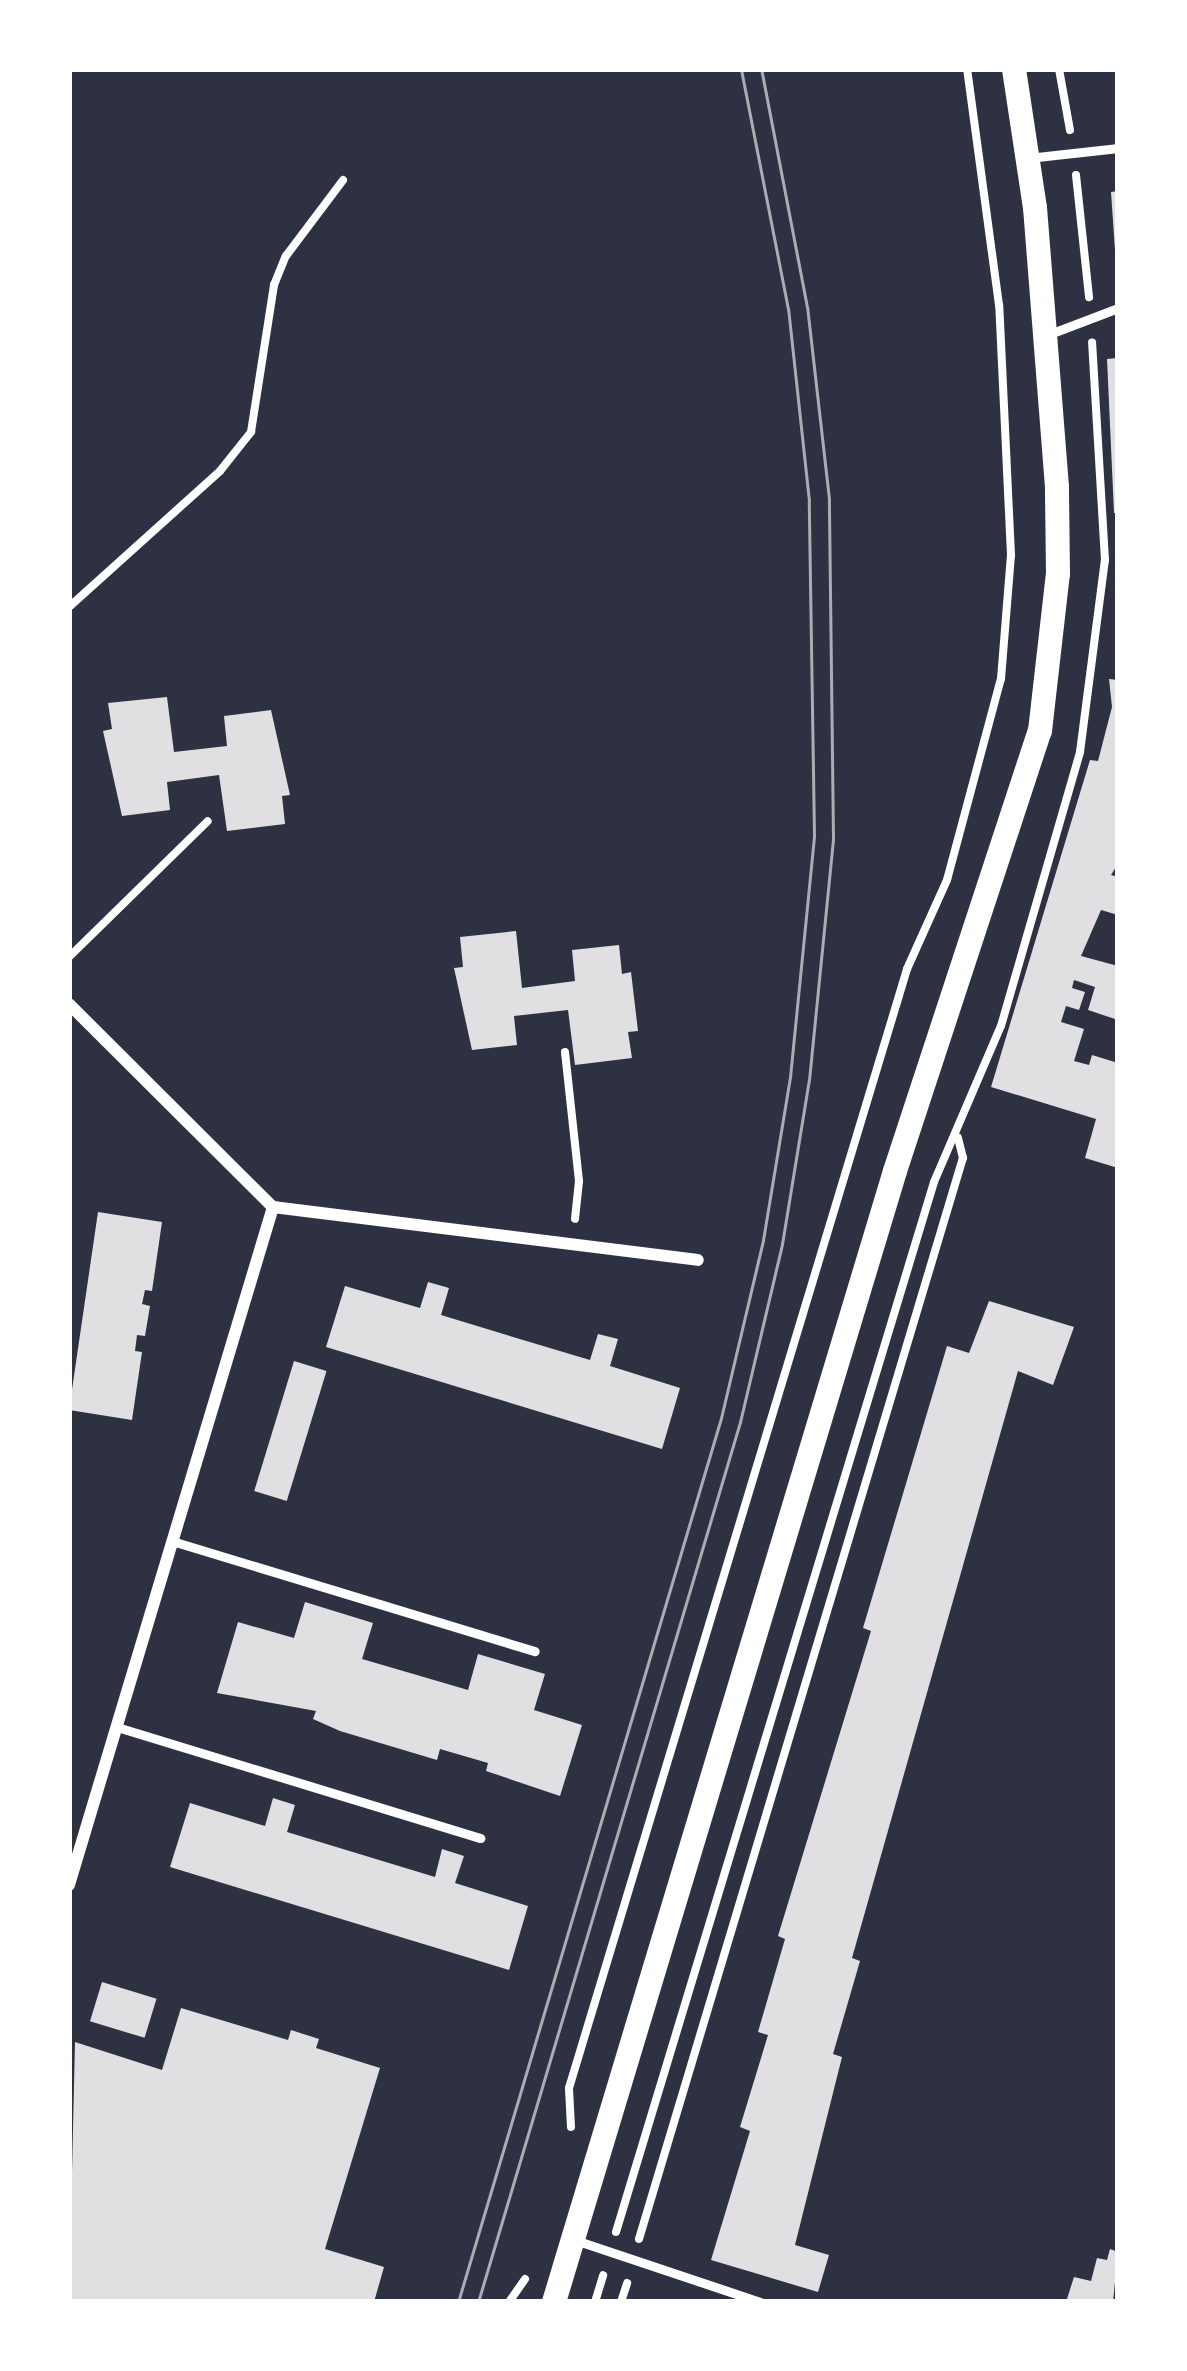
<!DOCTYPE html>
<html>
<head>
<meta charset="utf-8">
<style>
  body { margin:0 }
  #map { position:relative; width:1187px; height:2371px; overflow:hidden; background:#2d3142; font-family:Overpass,sans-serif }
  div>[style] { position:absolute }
  .building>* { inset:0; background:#e0e0e3; transform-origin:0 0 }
  .path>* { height:8px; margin:-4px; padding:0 4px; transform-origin:4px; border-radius:4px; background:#fff }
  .service>* { height:9px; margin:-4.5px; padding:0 4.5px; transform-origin:4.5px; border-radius:4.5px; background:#fff }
  .minor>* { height:12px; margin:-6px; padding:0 6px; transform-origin:6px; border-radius:6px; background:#fff }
  .secondary>* { height:24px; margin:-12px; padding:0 12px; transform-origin:12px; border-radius:12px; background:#fff }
  .tram>* { height:3px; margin:-1.5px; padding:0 1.5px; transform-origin:1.5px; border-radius:1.5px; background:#abadb3 }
  span { translate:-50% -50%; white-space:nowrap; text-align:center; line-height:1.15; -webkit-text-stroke:12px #fff; paint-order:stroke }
  .frame { position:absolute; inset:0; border:72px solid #fff; pointer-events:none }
</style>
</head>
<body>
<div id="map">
  <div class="building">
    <i style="clip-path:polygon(1118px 191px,1118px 250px,1115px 250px,1111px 192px)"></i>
    <i style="clip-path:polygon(1118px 358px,1118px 513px,1114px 513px,1107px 359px)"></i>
    <i style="clip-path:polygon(1109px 679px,1118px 680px,1118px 864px,1111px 875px,1118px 877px,1118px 915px,1101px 910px,1081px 956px,1118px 966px,1118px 1020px,1088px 1010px,1095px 987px,1074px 980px,1072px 988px,1085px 992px,1079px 1010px,1066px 1006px,1061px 1022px,1084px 1029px,1074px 1061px,1089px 1065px,1092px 1055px,1118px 1063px,1118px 1168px,1085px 1158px,1096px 1119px,991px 1087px,1090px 760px,1098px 761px,1112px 707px)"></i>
    <i style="clip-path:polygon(167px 697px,174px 752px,227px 746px,224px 716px,271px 710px,290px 795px,282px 796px,285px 824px,227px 831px,219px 775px,167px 782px,170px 810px,122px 816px,103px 731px,112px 729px,108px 703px)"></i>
    <i style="clip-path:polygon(516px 931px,522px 988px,575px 981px,572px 950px,619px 945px,622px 974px,631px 972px,638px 1031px,628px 1032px,632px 1058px,575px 1065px,568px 1010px,514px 1016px,517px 1045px,472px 1050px,454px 968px,463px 967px,460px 937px)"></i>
    <i style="clip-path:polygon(98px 1212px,162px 1222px,152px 1291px,145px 1290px,142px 1304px,150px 1306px,145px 1336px,137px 1335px,135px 1351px,142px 1352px,132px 1420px,69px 1410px)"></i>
    <i style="clip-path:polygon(428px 1282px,449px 1288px,441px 1315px,513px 1337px,590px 1360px,598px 1334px,618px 1339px,610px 1366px,680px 1388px,662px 1449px,326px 1347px,345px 1286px,420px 1308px)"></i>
    <i style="clip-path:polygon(989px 1301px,1074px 1327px,1053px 1385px,1018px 1371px,852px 1958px,860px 1961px,833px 2054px,842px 2057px,795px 2245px,829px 2255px,818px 2292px,711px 2260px,750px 2131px,740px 2127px,768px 2035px,758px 2032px,785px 1939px,778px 1936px,871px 1631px,863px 1628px,947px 1346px,969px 1353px)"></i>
    <i style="left:294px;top:1361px;width:34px;height:136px;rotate:17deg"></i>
    <i style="clip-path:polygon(305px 1602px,373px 1623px,362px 1659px,410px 1673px,468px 1690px,478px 1654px,545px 1674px,534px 1710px,582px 1725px,560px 1796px,486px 1771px,488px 1763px,440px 1749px,437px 1760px,340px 1731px,313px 1719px,316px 1711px,217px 1693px,238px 1622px,294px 1638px)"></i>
    <i style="clip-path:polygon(273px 1798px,295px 1805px,287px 1832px,435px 1877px,442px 1849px,464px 1856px,455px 1883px,528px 1906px,509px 1970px,170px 1867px,190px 1803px,265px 1826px)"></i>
    <i style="left:102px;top:1982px;width:57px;height:41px;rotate:17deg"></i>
    <i style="clip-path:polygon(181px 2008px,288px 2040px,291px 2030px,319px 2039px,316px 2048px,380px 2068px,325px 2249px,384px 2267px,374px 2302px,69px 2302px,75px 2042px,162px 2070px)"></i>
    <i style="clip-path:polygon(1110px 2249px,1118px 2252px,1113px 2302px,1066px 2302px,1074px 2277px,1091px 2281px,1097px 2258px,1107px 2260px)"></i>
  </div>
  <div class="path">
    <i style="left:1059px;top:69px;width:62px;rotate:79.8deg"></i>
    <i style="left:1076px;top:175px;width:123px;rotate:83.9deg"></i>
    <i style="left:69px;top:607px;width:203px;rotate:-42deg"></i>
    <i style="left:220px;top:471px;width:50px;rotate:-51.5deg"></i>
    <i style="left:251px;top:432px;width:149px;rotate:-81.1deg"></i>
    <i style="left:274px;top:285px;width:31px;rotate:-68deg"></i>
    <i style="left:286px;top:256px;width:95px;rotate:-53.1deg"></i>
    <i style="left:69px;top:957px;width:194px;rotate:-44.4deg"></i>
    <i style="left:565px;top:1052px;width:130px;rotate:83.8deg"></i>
    <i style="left:579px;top:1181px;width:38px;rotate:96deg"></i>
    <i style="left:571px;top:2127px;width:39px;rotate:-93deg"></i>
    <i style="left:569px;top:2088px;width:1169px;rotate:-73.19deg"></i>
    <i style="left:907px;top:969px;width:98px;rotate:-65.8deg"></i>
    <i style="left:947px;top:880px;width:208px;rotate:-75deg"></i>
    <i style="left:1001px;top:679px;width:124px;rotate:-85.4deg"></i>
    <i style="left:1011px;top:555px;width:250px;rotate:-92.7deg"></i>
    <i style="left:999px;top:305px;width:238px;rotate:-97.7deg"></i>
    <i style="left:616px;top:2232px;width:1097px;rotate:-73.15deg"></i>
    <i style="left:934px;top:1182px;width:170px;rotate:-66.8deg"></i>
    <i style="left:1001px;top:1026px;width:285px;rotate:-73.9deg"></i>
    <i style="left:1080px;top:752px;width:194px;rotate:-82.6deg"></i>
    <i style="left:1105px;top:560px;width:218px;rotate:-93.4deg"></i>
    <i style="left:639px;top:2239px;width:1129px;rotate:-73.32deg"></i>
    <i style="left:963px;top:1158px;width:21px;rotate:-104deg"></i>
    <i style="left:509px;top:2302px;width:28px;rotate:-55deg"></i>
    <i style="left:595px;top:2302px;width:28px;rotate:-73deg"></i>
    <i style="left:621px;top:2302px;width:20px;rotate:-72deg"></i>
  </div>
  <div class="service">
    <i style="left:1028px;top:158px;width:91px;rotate:-6.3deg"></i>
    <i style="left:1047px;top:335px;width:76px;rotate:-20.8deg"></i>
    <i style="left:172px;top:1541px;width:379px;rotate:16.9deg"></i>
    <i style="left:117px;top:1727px;width:380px;rotate:17deg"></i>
    <i style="left:578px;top:2241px;width:192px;rotate:18.5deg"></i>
  </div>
  <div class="minor">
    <i style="left:69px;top:1004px;width:288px;rotate:44.9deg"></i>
    <i style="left:273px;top:1207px;width:708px;rotate:106.75deg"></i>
    <i style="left:273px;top:1207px;width:428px;rotate:7.1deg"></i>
  </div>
  <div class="secondary">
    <i style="left:554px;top:2302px;width:1181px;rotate:-73.22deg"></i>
    <i style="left:895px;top:1171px;width:463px;rotate:-71.8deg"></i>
    <i style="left:1040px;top:731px;width:158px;rotate:-83.5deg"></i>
    <i style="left:1058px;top:574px;width:87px;rotate:-90.7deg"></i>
    <i style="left:1057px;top:487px;width:280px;rotate:-94.5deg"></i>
    <i style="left:1035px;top:208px;width:141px;rotate:-98.6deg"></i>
  </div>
  <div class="tram">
    <i style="left:458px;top:2302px;width:922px;rotate:-73.43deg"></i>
    <i style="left:721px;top:1418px;width:183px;rotate:-76.7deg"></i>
    <i style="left:763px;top:1240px;width:165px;rotate:-80.6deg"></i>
    <i style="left:790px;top:1077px;width:242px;rotate:-84.3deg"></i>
    <i style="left:814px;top:836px;width:335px;rotate:-90.9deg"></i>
    <i style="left:809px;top:501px;width:193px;rotate:-96.2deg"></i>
    <i style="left:788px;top:309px;width:245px;rotate:-101.1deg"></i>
    <i style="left:478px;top:2302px;width:918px;rotate:-73.42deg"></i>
    <i style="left:740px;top:1422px;width:183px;rotate:-76.7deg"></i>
    <i style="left:782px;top:1244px;width:166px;rotate:-80.7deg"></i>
    <i style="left:809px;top:1080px;width:243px;rotate:-84.3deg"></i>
    <i style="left:833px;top:838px;width:339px;rotate:-90.7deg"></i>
    <i style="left:829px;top:499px;width:193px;rotate:-96.5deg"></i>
    <i style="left:807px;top:307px;width:242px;rotate:-100.9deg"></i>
  </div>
  <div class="frame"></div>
</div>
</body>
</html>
